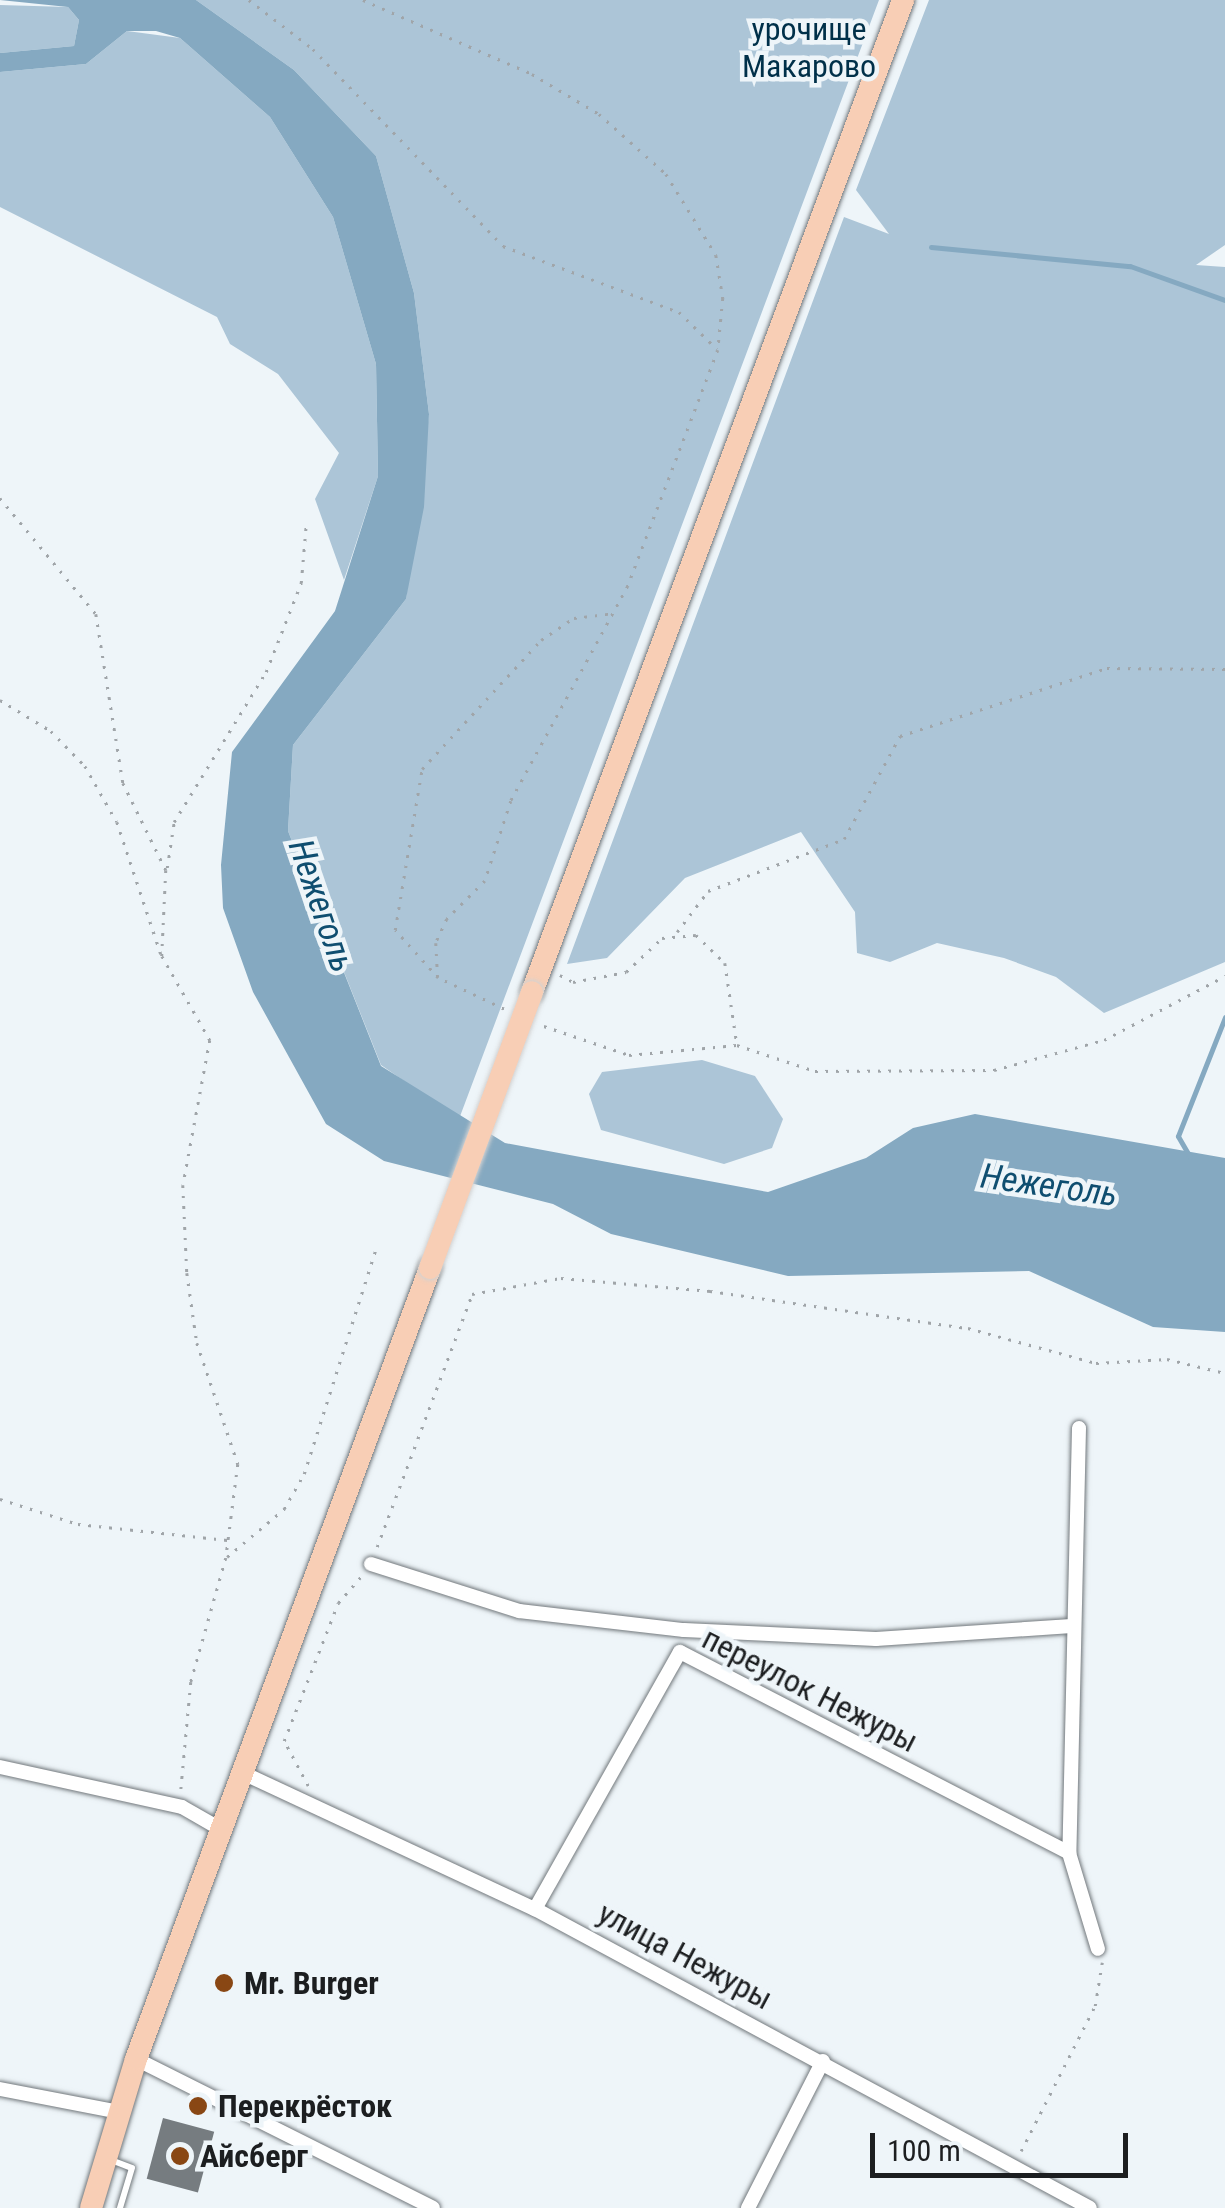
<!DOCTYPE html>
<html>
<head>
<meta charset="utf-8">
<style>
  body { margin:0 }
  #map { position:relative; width:1225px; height:2208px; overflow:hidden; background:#eef5f9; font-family:"Roboto Condensed",sans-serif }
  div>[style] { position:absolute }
  .green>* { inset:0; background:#acc5d7 }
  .water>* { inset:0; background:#85a9c1 }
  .stream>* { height:5px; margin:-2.5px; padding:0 2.5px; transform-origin:2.5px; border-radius:2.5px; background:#85a9c1 }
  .building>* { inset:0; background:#767c80; transform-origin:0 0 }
  .path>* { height:2.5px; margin-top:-1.25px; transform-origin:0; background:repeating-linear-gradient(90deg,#a0a5a9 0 2.5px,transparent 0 10.5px) }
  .roads { filter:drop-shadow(0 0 2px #72787c) drop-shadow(0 0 2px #72787c) }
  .service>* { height:6px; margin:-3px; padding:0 3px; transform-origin:3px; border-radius:3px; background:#fff }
  .minor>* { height:14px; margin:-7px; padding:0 7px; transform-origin:7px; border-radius:7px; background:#fff }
  .primary>* { height:22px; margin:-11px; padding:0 11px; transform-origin:11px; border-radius:11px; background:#f8ceb5 }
  .bridges { filter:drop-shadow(0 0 2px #d2d2d2) drop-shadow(0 0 2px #d2d2d2) }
  .primary-bridge>* { height:22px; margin:-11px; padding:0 11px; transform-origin:11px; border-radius:11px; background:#f8ceb5 }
  .dots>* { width:28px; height:28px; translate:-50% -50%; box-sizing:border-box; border:5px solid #eef5f9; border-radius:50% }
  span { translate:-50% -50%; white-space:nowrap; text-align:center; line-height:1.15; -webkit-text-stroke:9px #eef5f9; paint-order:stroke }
  .park-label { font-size:32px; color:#003049 }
  .street-label { font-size:32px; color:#1c1e20 }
  .poi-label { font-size:32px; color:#1c1e20; font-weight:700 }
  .left { translate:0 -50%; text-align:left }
  .water-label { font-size:35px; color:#0f4e70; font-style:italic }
  .scale { position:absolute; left:870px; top:2133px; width:258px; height:45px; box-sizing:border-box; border:5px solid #1c1e20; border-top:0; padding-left:12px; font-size:30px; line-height:35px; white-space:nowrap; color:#1c1e20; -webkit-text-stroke:8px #eef5f9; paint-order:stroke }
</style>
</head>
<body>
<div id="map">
  <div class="green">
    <i style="clip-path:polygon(196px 0,879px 0,459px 1119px,381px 1065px,288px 831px,293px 745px,406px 599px,429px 414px,414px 293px,376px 156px,294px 70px)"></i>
    <i style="clip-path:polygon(929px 0,1225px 0,1225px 245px,1196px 265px,1225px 267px,1225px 962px,1104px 1013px,1056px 977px,1004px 958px,937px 943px,890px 962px,857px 953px,855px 912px,801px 832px,685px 878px,607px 958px,567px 964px,844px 217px,889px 234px,856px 190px)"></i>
    <i style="clip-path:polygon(0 5px,68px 7px,79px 20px,74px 46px,0 53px)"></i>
    <i style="clip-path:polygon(127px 31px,180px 38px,270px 117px,333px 217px,376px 364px,378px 476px,344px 580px,315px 499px,339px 453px,278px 374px,230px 344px,217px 317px,0 207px,0 72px,86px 64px)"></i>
    <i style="clip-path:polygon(702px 1060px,755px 1076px,783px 1119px,772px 1148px,724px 1164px,601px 1130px,589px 1094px,602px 1072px)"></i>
  </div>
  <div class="water">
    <i style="clip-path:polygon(0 0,196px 0,294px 70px,376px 156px,414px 293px,429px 414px,424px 507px,406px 599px,293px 745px,288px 831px,381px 1066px,505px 1143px,768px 1192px,866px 1158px,913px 1128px,975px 1114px,1225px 1158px,1225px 1332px,1153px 1327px,1029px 1271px,788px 1276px,611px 1234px,553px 1204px,384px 1161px,326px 1124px,253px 992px,223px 908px,221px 865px,232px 752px,335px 611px,378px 476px,376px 364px,333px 217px,270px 117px,180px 38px,156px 31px,127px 31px,86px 64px,0 72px,0 53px,74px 46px,79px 20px,68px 7px)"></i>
  </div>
  <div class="stream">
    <i style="left:931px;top:247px;width:200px;rotate:5.5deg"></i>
    <i style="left:1130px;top:266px;width:101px;rotate:19.7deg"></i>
    <i style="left:1190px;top:1157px;width:24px;rotate:-120deg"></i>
    <i style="left:1178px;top:1136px;width:128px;rotate:-68.4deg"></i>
  </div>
  <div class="building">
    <i style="left:163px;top:2118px;width:53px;height:63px;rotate:15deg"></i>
  </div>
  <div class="path">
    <i style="left:249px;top:0;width:81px;rotate:37.4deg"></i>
    <i style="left:313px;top:49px;width:274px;rotate:46deg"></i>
    <i style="left:503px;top:246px;width:188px;rotate:20.6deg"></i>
    <i style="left:679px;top:312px;width:53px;rotate:44.2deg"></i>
    <i style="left:363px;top:0;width:184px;rotate:23.6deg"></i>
    <i style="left:532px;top:74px;width:78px;rotate:30.8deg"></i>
    <i style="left:599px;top:114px;width:90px;rotate:41.8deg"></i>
    <i style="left:666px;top:174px;width:95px;rotate:58.3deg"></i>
    <i style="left:716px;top:255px;width:44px;rotate:80.8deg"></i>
    <i style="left:723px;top:298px;width:52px;rotate:95.5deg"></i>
    <i style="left:718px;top:350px;width:253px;rotate:110.9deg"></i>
    <i style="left:628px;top:586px;width:245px;rotate:118.6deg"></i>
    <i style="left:511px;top:801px;width:84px;rotate:108deg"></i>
    <i style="left:485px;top:881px;width:54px;rotate:135deg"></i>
    <i style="left:447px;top:919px;width:26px;rotate:115deg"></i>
    <i style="left:436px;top:943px;width:34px;rotate:87deg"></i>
    <i style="left:0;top:498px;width:151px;rotate:50.4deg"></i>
    <i style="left:96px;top:614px;width:171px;rotate:80.9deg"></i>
    <i style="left:123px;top:783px;width:97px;rotate:63.7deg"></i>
    <i style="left:166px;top:870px;width:86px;rotate:92.7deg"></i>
    <i style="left:162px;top:956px;width:97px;rotate:60.3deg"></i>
    <i style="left:210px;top:1040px;width:147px;rotate:100.5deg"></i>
    <i style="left:183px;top:1185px;width:88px;rotate:87.4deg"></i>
    <i style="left:187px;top:1273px;width:71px;rotate:81.9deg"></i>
    <i style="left:197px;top:1343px;width:128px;rotate:71.3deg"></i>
    <i style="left:238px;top:1464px;width:95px;rotate:97.3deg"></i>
    <i style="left:226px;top:1558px;width:129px;rotate:105.8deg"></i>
    <i style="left:191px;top:1682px;width:108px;rotate:95.3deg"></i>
    <i style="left:0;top:700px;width:60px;rotate:31.3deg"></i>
    <i style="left:51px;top:731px;width:49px;rotate:45.8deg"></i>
    <i style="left:85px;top:766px;width:64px;rotate:60.3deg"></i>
    <i style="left:117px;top:822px;width:139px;rotate:71.6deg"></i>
    <i style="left:167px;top:868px;width:47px;rotate:-81.3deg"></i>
    <i style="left:174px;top:822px;width:176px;rotate:-58.5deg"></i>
    <i style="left:266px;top:672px;width:96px;rotate:-68.5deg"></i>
    <i style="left:301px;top:583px;width:58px;rotate:-85.1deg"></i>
    <i style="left:677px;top:932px;width:51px;rotate:-52.9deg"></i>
    <i style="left:708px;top:891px;width:146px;rotate:-20.9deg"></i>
    <i style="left:844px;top:839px;width:117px;rotate:-61.5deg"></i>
    <i style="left:900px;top:736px;width:218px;rotate:-18.2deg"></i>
    <i style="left:1107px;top:668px;width:118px;rotate:0.5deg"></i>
    <i style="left:560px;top:975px;width:15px;rotate:28deg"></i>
    <i style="left:573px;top:982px;width:54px;rotate:-10.7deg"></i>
    <i style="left:626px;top:972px;width:50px;rotate:-43.4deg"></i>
    <i style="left:662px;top:938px;width:34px;rotate:-5deg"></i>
    <i style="left:696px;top:935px;width:40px;rotate:44deg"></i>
    <i style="left:725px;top:963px;width:82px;rotate:81.6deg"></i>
    <i style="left:504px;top:1009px;width:73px;rotate:-154.8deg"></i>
    <i style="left:438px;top:978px;width:64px;rotate:-131.9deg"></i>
    <i style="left:395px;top:930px;width:163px;rotate:-80.5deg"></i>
    <i style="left:422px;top:769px;width:176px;rotate:-47.3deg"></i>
    <i style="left:541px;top:640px;width:40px;rotate:-34deg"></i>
    <i style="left:574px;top:618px;width:38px;rotate:-7deg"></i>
    <i style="left:544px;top:1026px;width:90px;rotate:18.8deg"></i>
    <i style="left:629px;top:1055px;width:108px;rotate:-5.3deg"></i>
    <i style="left:737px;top:1045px;width:82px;rotate:18.4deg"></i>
    <i style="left:815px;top:1071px;width:179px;rotate:-0.3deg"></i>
    <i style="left:994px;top:1070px;width:114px;rotate:-15.3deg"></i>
    <i style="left:1104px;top:1040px;width:137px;rotate:-27.9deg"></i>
    <i style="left:0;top:1499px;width:82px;rotate:17.8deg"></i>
    <i style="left:78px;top:1524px;width:150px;rotate:6.1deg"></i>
    <i style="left:377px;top:1547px;width:270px;rotate:-69.4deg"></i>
    <i style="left:472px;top:1294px;width:90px;rotate:-10.2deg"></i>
    <i style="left:561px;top:1278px;width:150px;rotate:5deg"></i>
    <i style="left:710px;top:1291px;width:261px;rotate:8.2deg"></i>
    <i style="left:968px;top:1328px;width:133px;rotate:15.3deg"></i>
    <i style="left:1096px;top:1363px;width:71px;rotate:-3.2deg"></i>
    <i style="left:1167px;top:1359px;width:60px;rotate:13.6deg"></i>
    <i style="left:227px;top:1557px;width:75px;rotate:-40.1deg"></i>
    <i style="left:284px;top:1509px;width:40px;rotate:-60.3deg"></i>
    <i style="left:304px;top:1474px;width:236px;rotate:-72.3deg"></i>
    <i style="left:308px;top:1786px;width:51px;rotate:-118.1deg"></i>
    <i style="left:284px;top:1741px;width:148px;rotate:-68.6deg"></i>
    <i style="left:338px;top:1603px;width:37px;rotate:-49deg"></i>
    <i style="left:1021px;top:2151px;width:163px;rotate:-63deg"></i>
    <i style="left:1095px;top:2006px;width:44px;rotate:-80.8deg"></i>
  </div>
  <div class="roads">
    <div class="service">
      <i style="left:111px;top:2160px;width:22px;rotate:21deg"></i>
      <i style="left:132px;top:2168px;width:42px;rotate:106.7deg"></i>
    </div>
    <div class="minor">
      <i style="left:1079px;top:1428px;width:425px;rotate:91.3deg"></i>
      <i style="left:1069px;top:1853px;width:100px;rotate:73.2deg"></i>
      <i style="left:371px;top:1564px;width:155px;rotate:17.6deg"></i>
      <i style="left:519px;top:1611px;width:166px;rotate:6.6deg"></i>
      <i style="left:684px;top:1630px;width:192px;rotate:2.7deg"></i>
      <i style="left:876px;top:1639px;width:196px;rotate:-3.8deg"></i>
      <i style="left:0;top:1767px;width:186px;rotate:12.4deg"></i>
      <i style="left:182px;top:1807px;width:46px;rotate:29.9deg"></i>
      <i style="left:243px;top:1773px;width:322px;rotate:25deg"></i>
      <i style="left:535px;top:1909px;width:630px;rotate:28.31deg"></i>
      <i style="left:535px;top:1909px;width:295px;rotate:-60.6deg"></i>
      <i style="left:680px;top:1652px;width:438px;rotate:27.3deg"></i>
      <i style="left:136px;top:2059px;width:332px;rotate:26.6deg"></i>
      <i style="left:0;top:2089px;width:121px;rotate:10.9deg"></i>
      <i style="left:748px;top:2208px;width:165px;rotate:-63deg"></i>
    </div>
    <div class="primary">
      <i style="left:532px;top:992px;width:1059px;rotate:-69.49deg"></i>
      <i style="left:91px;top:2208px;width:156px;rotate:-73.2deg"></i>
      <i style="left:136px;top:2059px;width:844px;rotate:-69.61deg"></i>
    </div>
  </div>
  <div class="bridges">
    <div class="primary-bridge">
      <i style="left:430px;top:1268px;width:294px;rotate:-69.7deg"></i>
    </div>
  </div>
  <div class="dots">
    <i style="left:224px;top:1983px;background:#894714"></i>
    <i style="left:198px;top:2106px;background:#894714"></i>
    <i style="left:180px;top:2156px;background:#894714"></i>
  </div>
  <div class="park-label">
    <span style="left:809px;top:48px">урочище<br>Макарово</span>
  </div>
  <div class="street-label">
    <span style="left:810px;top:1690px;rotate:27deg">переулок Нежуры</span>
    <span style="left:685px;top:1956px;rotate:28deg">улица Нежуры</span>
  </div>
  <div class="poi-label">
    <span class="left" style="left:244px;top:1983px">Mr. Burger</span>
    <span class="left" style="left:218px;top:2106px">Перекрёсток</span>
    <span class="left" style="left:200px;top:2156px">Айсберг</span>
  </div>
  <div class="water-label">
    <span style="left:321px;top:906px;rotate:71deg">Нежеголь</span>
    <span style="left:1049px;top:1186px;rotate:8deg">Нежеголь</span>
  </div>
  <div class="scale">100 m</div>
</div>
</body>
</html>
